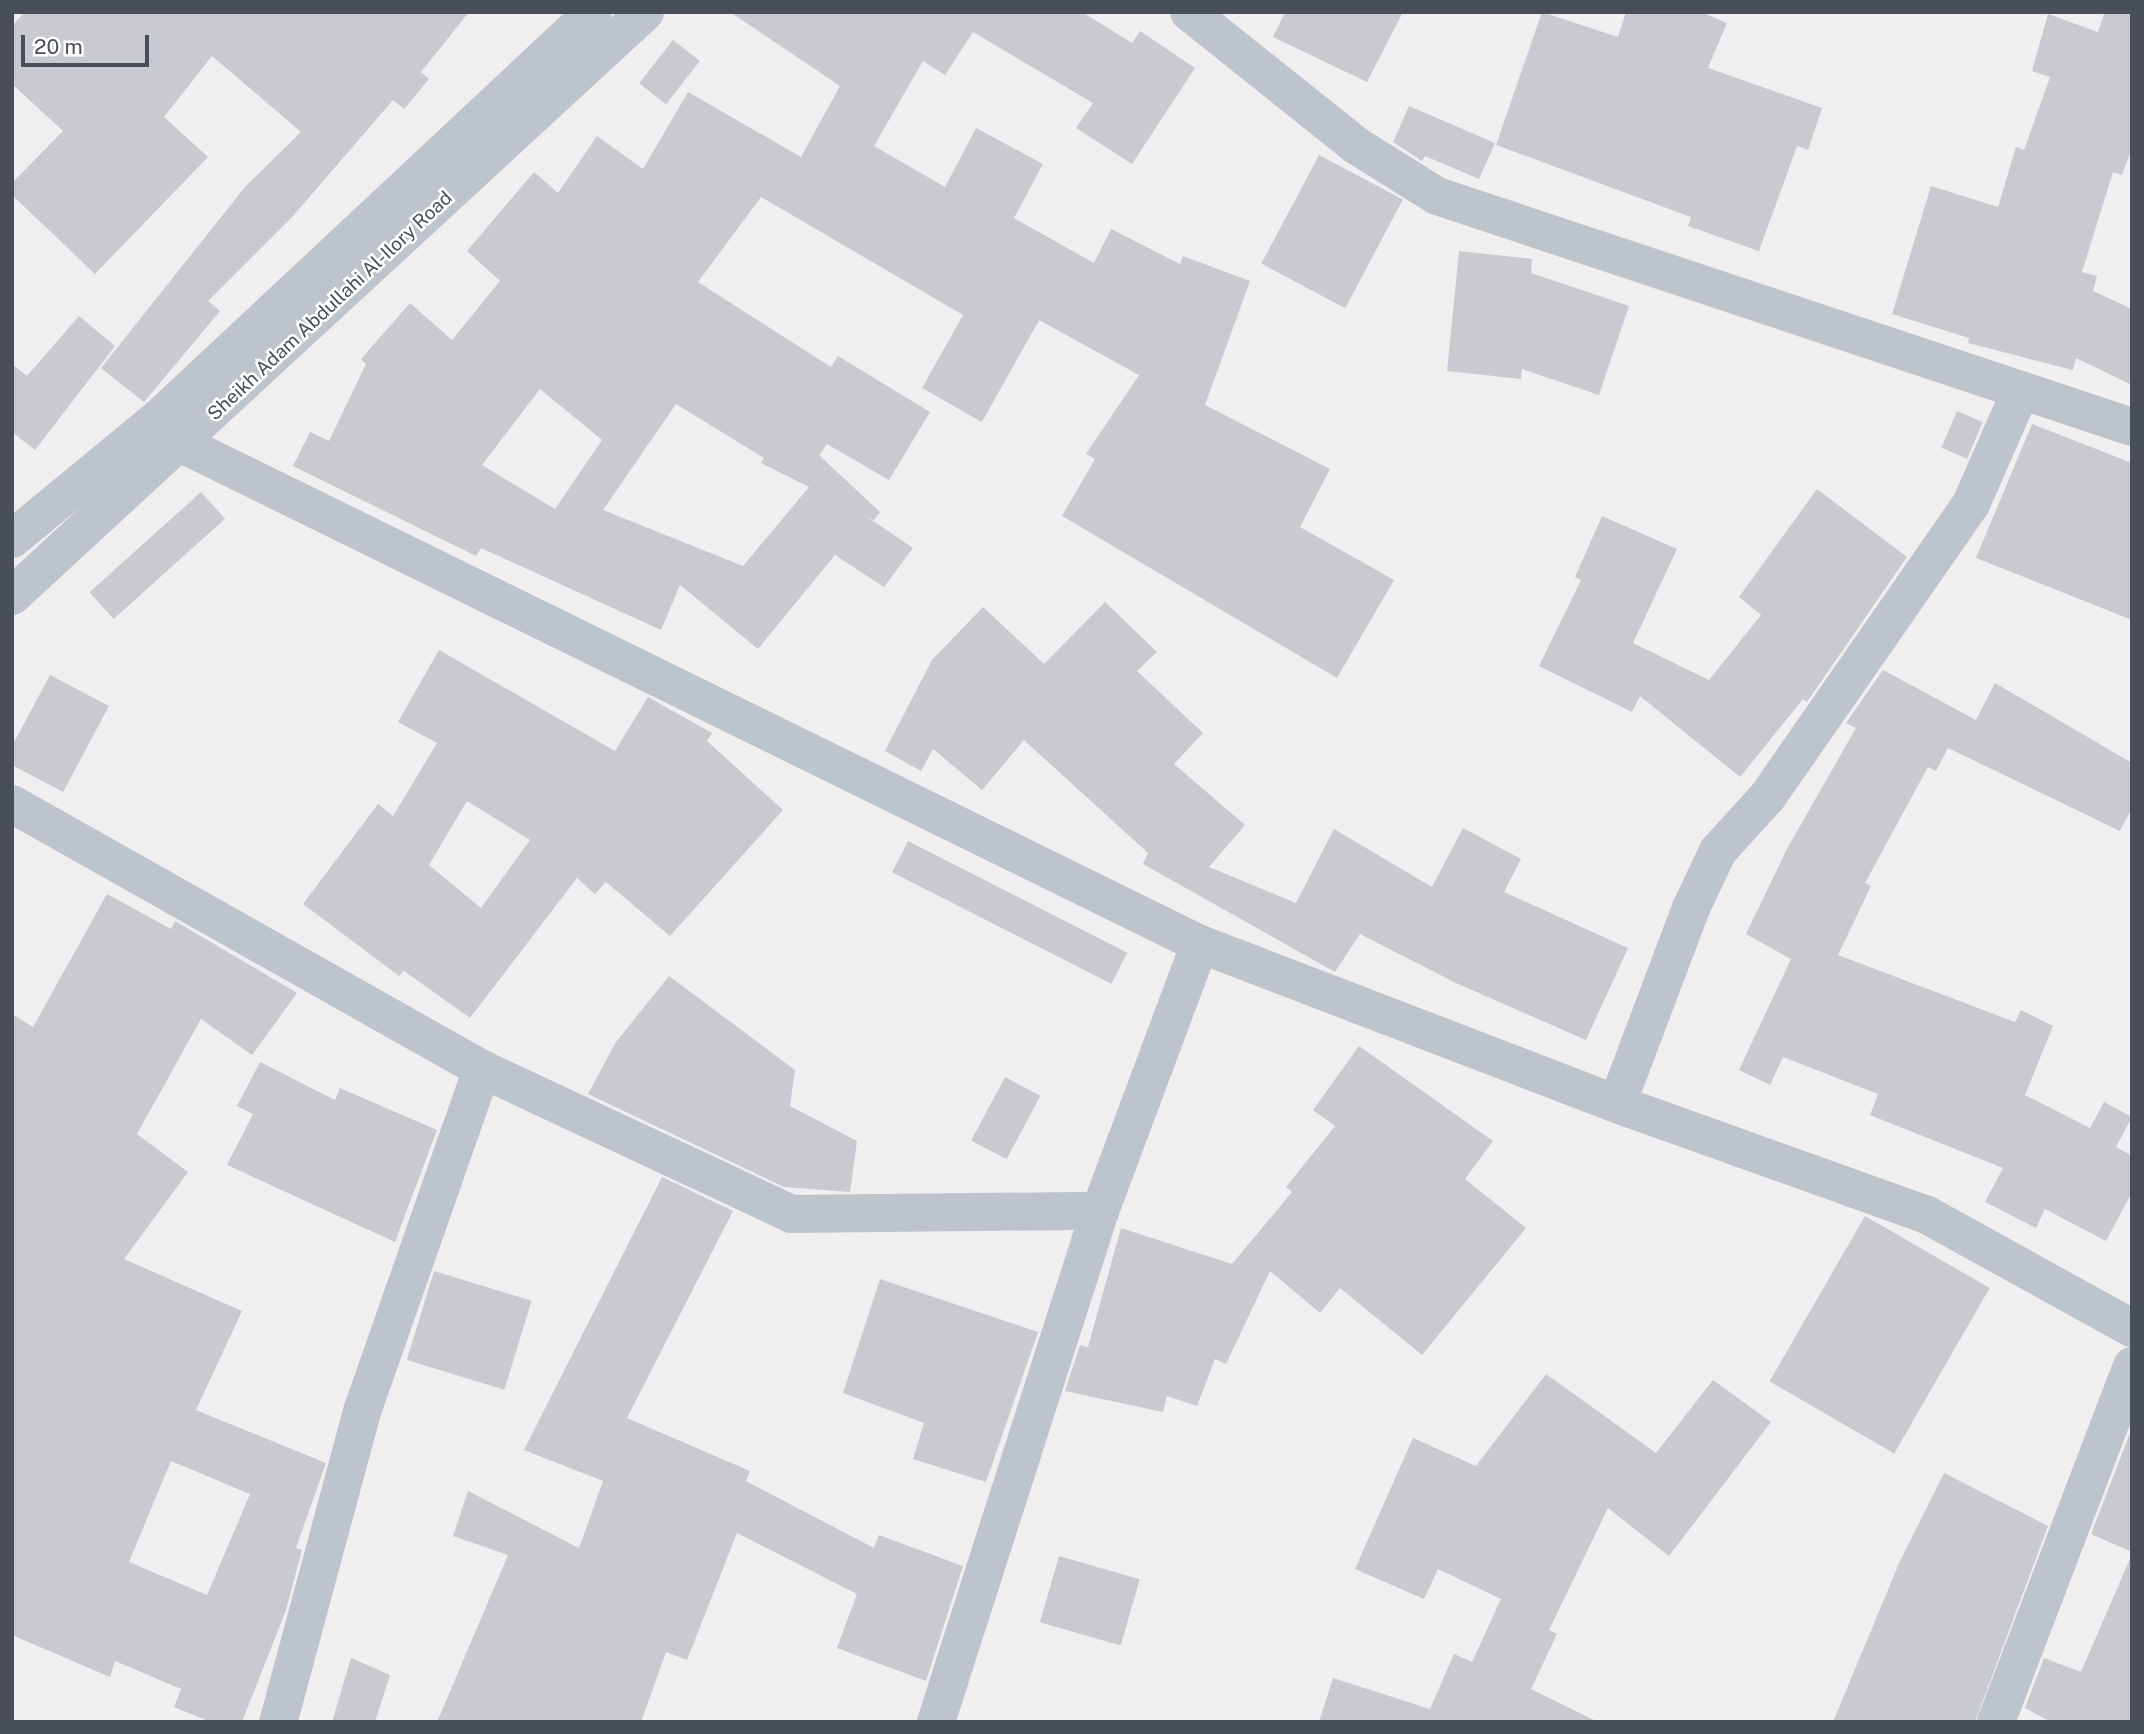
<!DOCTYPE html>
<html>
<head>
<meta charset="utf-8">
<style>
  body { margin:0 }
  #map { position:relative; width:2144px; height:1734px; overflow:hidden; background:#f0eeee; font-family:"Public Sans",sans-serif }
  div>[style] { position:absolute }
  .building>* { inset:0; background:#c9cad0; transform-origin:0 0 }
  .minor>* { height:38px; margin:-19px; padding:0 19px; transform-origin:19px; border-radius:19px; background:#bec4cb }
  span { translate:-50% -50%; white-space:nowrap; text-align:center; line-height:1.15; -webkit-text-stroke:5px #fff; paint-order:stroke }
  .street-label { font-size:19px; color:#484f59 }
  .frame { position:absolute; inset:0; border:14px solid #484f59; pointer-events:none }
  .scale { position:absolute; left:21px; top:35px; width:128px; height:32px; box-sizing:border-box; border:4px solid #484f59; border-top:0; padding-left:9px; font-size:21px; line-height:24px; white-space:nowrap; color:#484f59; -webkit-text-stroke:5px #fff; paint-order:stroke }
</style>
</head>
<body>
<div id="map">
  <div class="building">
    <i style="clip-path:polygon(25px 12px,469px 12px,421px 72px,429px 79px,404px 109px,393px 100px,293px 216px,208px 301px,220px 311px,144px 402px,101px 368px,245px 187px,301px 132px,212px 56px,164px 117px,208px 157px,95px 274px,12px 195px,12px 183px,63px 131px,12px 84px,12px 26px)"></i>
    <i style="clip-path:polygon(evenodd,730px 12px,1082px 12px,1132px 43px,1140px 31px,1195px 68px,1132px 164px,1076px 128px,1093px 103px,973px 32px,945px 75px,923px 61px,874px 146px,945px 187px,976px 128px,1043px 164px,1014px 218px,1094px 263px,1111px 229px,1180px 264px,1183px 256px,1250px 281px,1205px 405px,1330px 469px,1300px 527px,1394px 580px,1337px 678px,1062px 516px,1095px 459px,1086px 454px,1139px 375px,1039px 320px,982px 422px,922px 388px,963px 315px,761px 197px,698px 282px,831px 367px,838px 356px,930px 412px,889px 480px,827px 444px,819px 455px,880px 512px,874px 520px,869px 518px,913px 548px,884px 587px,835px 555px,758px 649px,680px 585px,661px 630px,481px 548px,476px 556px,293px 466px,310px 432px,329px 441px,366px 364px,361px 359px,410px 303px,452px 340px,500px 281px,467px 251px,534px 172px,558px 193px,597px 136px,643px 169px,688px 92px,801px 157px,840px 86px,730px 12px,540px 389px,602px 440px,555px 509px,482px 465px,540px 389px,730px 12px,676px 404px,764px 458px,761px 463px,809px 487px,743px 566px,603px 510px,676px 404px)"></i>
    <i style="clip-path:polygon(1285px 12px,1403px 12px,1367px 82px,1273px 37px)"></i>
    <i style="clip-path:polygon(1542px 12px,1618px 37px,1626px 12px,1701px 12px,1727px 23px,1708px 68px,1822px 108px,1808px 150px,1797px 146px,1759px 251px,1688px 226px,1691px 217px,1496px 145px)"></i>
    <i style="clip-path:polygon(2105px 12px,2132px 12px,2132px 148px,2122px 175px,2113px 172px,2082px 272px,2097px 276px,2093px 291px,2132px 309px,2132px 385px,2076px 358px,2073px 370px,1968px 343px,1969px 338px,1892px 314px,1931px 186px,1998px 207px,2016px 147px,2024px 150px,2050px 77px,2032px 71px,2048px 14px,2098px 32px)"></i>
    <i style="left:673px;top:40px;width:34px;height:55px;rotate:38deg"></i>
    <i style="clip-path:polygon(1409px 106px,1495px 143px,1479px 179px,1425px 156px,1422px 161px,1393px 142px)"></i>
    <i style="left:1319px;top:155px;width:95px;height:123px;rotate:28deg"></i>
    <i style="clip-path:polygon(1459px 251px,1532px 259px,1531px 273px,1629px 306px,1599px 395px,1522px 369px,1521px 379px,1447px 371px)"></i>
    <i style="clip-path:polygon(79px 316px,115px 346px,35px 450px,12px 432px,12px 364px,27px 376px)"></i>
    <i style="left:1957px;top:411px;width:28px;height:40px;rotate:23deg"></i>
    <i style="clip-path:polygon(2032px 424px,2132px 463px,2132px 620px,1976px 558px)"></i>
    <i style="clip-path:polygon(1817px 489px,1907px 557px,1807px 702px,1803px 699px,1740px 777px,1640px 696px,1632px 712px,1539px 666px,1581px 580px,1575px 577px,1602px 516px,1677px 549px,1633px 643px,1709px 680px,1761px 615px,1739px 597px)"></i>
    <i style="left:201px;top:492px;width:36px;height:150px;rotate:48deg"></i>
    <i style="clip-path:polygon(1105px 602px,1157px 652px,1137px 671px,1203px 733px,1174px 764px,1245px 825px,1209px 867px,1296px 903px,1334px 829px,1432px 887px,1463px 828px,1521px 859px,1504px 892px,1628px 948px,1586px 1040px,1456px 983px,1360px 934px,1335px 972px,1143px 864px,1148px 853px,1024px 740px,982px 790px,933px 749px,921px 771px,885px 751px,932px 660px,983px 607px,1044px 664px)"></i>
    <i style="clip-path:polygon(evenodd,439px 650px,615px 751px,648px 697px,712px 733px,707px 741px,783px 810px,670px 936px,606px 882px,595px 894px,577px 878px,470px 1018px,404px 971px,399px 976px,303px 904px,378px 804px,393px 816px,437px 743px,398px 722px,439px 650px,467px 801px,530px 840px,481px 908px,429px 865px,467px 801px)"></i>
    <i style="clip-path:polygon(1883px 670px,1976px 720px,1995px 683px,2132px 763px,2132px 808px,2120px 831px,1948px 748px,1936px 771px,1928px 767px,1865px 883px,1871px 886px,1838px 955px,2015px 1022px,2021px 1010px,2053px 1026px,2025px 1095px,2090px 1128px,2104px 1102px,2132px 1117px,2116px 1147px,2132px 1156px,2132px 1192px,2106px 1241px,2045px 1209px,2036px 1228px,1985px 1202px,2003px 1168px,1870px 1115px,1878px 1094px,1783px 1057px,1770px 1085px,1739px 1070px,1791px 959px,1746px 934px,1788px 847px,1856px 728px,1846px 723px)"></i>
    <i style="clip-path:polygon(50px 675px,109px 706px,63px 792px,12px 765px,12px 746px)"></i>
    <i style="left:908px;top:841px;width:246px;height:35px;rotate:27deg"></i>
    <i style="clip-path:polygon(evenodd,107px 894px,171px 929px,175px 921px,297px 993px,252px 1055px,201px 1019px,137px 1134px,188px 1172px,124px 1259px,242px 1311px,196px 1410px,326px 1463px,296px 1548px,302px 1550px,286px 1610px,242px 1722px,211px 1722px,174px 1707px,181px 1689px,115px 1661px,110px 1677px,12px 1635px,12px 1014px,33px 1027px,107px 894px,171px 1461px,250px 1494px,207px 1595px,129px 1562px,171px 1461px)"></i>
    <i style="clip-path:polygon(669px 976px,795px 1070px,790px 1106px,857px 1141px,850px 1192px,784px 1187px,588px 1094px,616px 1042px)"></i>
    <i style="clip-path:polygon(1359px 1046px,1493px 1141px,1465px 1179px,1526px 1228px,1422px 1355px,1340px 1288px,1320px 1313px,1270px 1271px,1226px 1364px,1215px 1359px,1197px 1406px,1167px 1396px,1163px 1412px,1065px 1391px,1080px 1345px,1088px 1347px,1121px 1228px,1232px 1264px,1292px 1192px,1286px 1187px,1335px 1126px,1313px 1110px)"></i>
    <i style="clip-path:polygon(260px 1062px,335px 1100px,340px 1088px,437px 1130px,395px 1242px,227px 1165px,253px 1114px,237px 1106px)"></i>
    <i style="left:1005px;top:1077px;width:40px;height:72px;rotate:28deg"></i>
    <i style="clip-path:polygon(662px 1177px,733px 1211px,627px 1418px,750px 1471px,746px 1481px,874px 1548px,879px 1535px,963px 1566px,926px 1681px,837px 1648px,857px 1594px,737px 1533px,687px 1660px,666px 1652px,641px 1722px,437px 1722px,508px 1555px,453px 1536px,468px 1491px,579px 1548px,603px 1481px,524px 1450px)"></i>
    <i style="left:1865px;top:1216px;width:144px;height:191px;rotate:30deg"></i>
    <i style="left:434px;top:1271px;width:102px;height:93px;rotate:17deg"></i>
    <i style="clip-path:polygon(880px 1279px,1038px 1332px,986px 1482px,913px 1459px,924px 1423px,843px 1393px)"></i>
    <i style="clip-path:polygon(1546px 1374px,1656px 1453px,1713px 1380px,1771px 1422px,1669px 1556px,1608px 1508px,1549px 1630px,1557px 1634px,1531px 1689px,1598px 1722px,1319px 1722px,1333px 1678px,1430px 1709px,1454px 1654px,1472px 1662px,1501px 1599px,1438px 1569px,1424px 1599px,1355px 1569px,1413px 1438px,1476px 1466px)"></i>
    <i style="clip-path:polygon(2132px 1428px,2132px 1552px,2091px 1534px)"></i>
    <i style="clip-path:polygon(1944px 1473px,2048px 1526px,1975px 1722px,1833px 1722px,1900px 1561px)"></i>
    <i style="clip-path:polygon(2132px 1554px,2132px 1722px,2051px 1722px,2025px 1708px,2044px 1658px,2081px 1672px)"></i>
    <i style="left:1059px;top:1556px;width:84px;height:69px;rotate:16deg"></i>
    <i style="clip-path:polygon(351px 1658px,390px 1675px,375px 1722px,332px 1722px)"></i>
  </div>
  <div class="minor">
    <i style="left:1189px;top:12px;width:215px;rotate:38.6deg"></i>
    <i style="left:1357px;top:146px;width:94px;rotate:32deg"></i>
    <i style="left:1437px;top:196px;width:732px;rotate:18.39deg"></i>
    <i style="left:182px;top:444px;width:1134px;rotate:26.16deg"></i>
    <i style="left:1200px;top:944px;width:447px;rotate:21deg"></i>
    <i style="left:1617px;top:1104px;width:329px;rotate:19.7deg"></i>
    <i style="left:1927px;top:1215px;width:234px;rotate:28.9deg"></i>
    <i style="left:12px;top:539px;width:190px;rotate:-39.5deg"></i>
    <i style="left:159px;top:418px;width:594px;rotate:-43.09deg"></i>
    <i style="left:12px;top:596px;width:861px;rotate:-42.69deg"></i>
    <i style="left:12px;top:804px;width:540px;rotate:29.42deg"></i>
    <i style="left:482px;top:1069px;width:359px;rotate:109.3deg"></i>
    <i style="left:363px;top:1408px;width:325px;rotate:105.1deg"></i>
    <i style="left:482px;top:1069px;width:341px;rotate:25.1deg"></i>
    <i style="left:791px;top:1214px;width:309px;rotate:-0.6deg"></i>
    <i style="left:1617px;top:1104px;width:210px;rotate:-69.3deg"></i>
    <i style="left:1691px;top:908px;width:63px;rotate:-64.7deg"></i>
    <i style="left:1718px;top:851px;width:74px;rotate:-47.7deg"></i>
    <i style="left:1768px;top:796px;width:356px;rotate:-55.2deg"></i>
    <i style="left:1971px;top:504px;width:124px;rotate:-66.3deg"></i>
    <i style="left:936px;top:1722px;width:537px;rotate:-72.21deg"></i>
    <i style="left:1100px;top:1211px;width:285px;rotate:-69.5deg"></i>
    <i style="left:1996px;top:1722px;width:381px;rotate:-69.1deg"></i>
  </div>
  <div class="street-label">
    <span style="left:330px;top:306px;rotate:-43deg">Sheikh Adam Abdullahi Al-Ilory Road</span>
  </div>
  <div class="frame"></div>
  <div class="scale">20 m</div>
</div>
</body>
</html>
